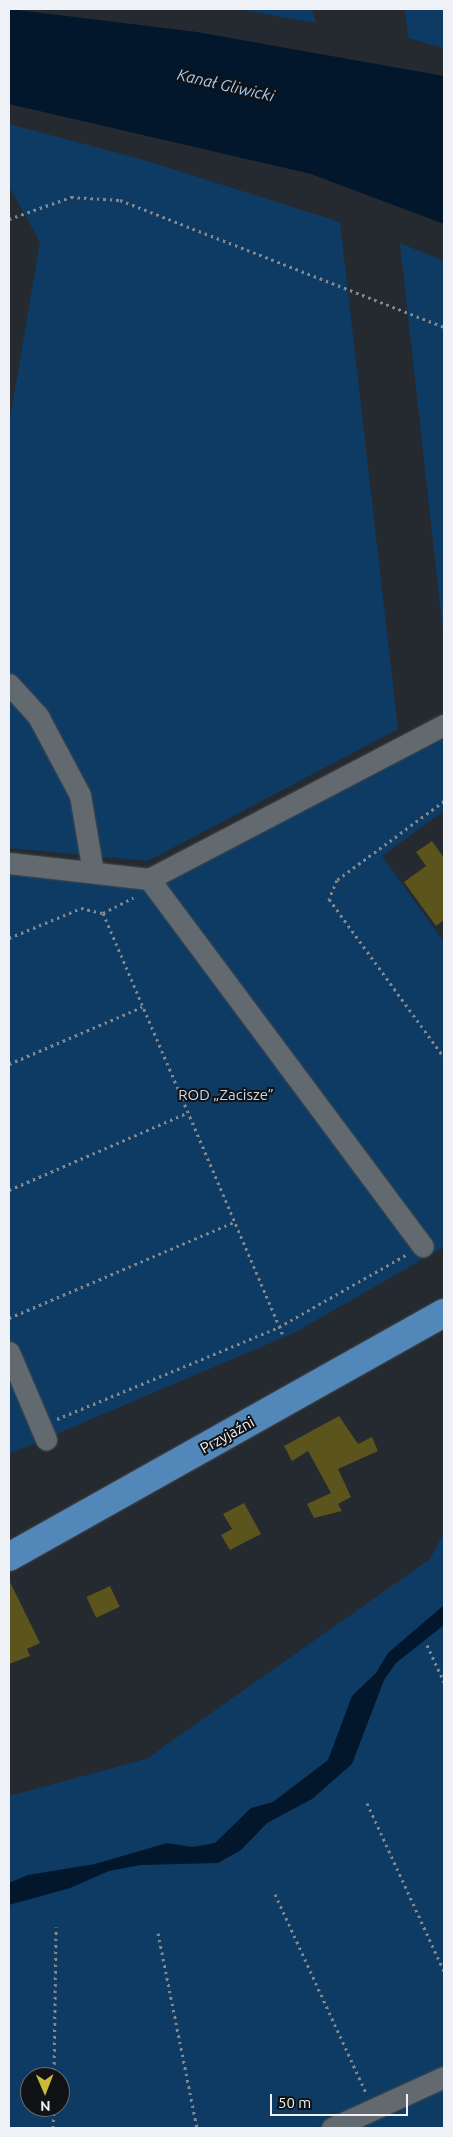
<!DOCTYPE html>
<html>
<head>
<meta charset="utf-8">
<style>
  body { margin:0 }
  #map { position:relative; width:453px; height:2137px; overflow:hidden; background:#252a30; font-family:Ubuntu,sans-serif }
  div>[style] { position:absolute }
  .green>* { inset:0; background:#0d3b64 }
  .water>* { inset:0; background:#02172c }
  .building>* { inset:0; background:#5b541c; transform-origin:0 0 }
  .path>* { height:3px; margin-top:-1.5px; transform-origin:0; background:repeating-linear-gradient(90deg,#84888d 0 2.5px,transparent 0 6.5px) }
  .roads { filter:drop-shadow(0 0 1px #44494d) drop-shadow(0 0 1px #44494d) }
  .minor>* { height:21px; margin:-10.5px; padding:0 10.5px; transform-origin:10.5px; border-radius:10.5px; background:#62696f }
  .major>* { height:28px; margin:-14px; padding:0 14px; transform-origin:14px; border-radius:14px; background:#5288b9 }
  span { translate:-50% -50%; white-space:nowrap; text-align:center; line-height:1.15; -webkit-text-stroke:4px #101215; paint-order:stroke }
  .park-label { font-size:15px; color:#c9daec }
  .street-label { font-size:15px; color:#eef2f6 }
  .water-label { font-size:16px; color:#a8caee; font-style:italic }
  .frame { position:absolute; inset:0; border:10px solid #eef2f6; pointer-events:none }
  .north { position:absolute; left:20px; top:2067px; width:50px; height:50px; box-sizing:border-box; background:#101215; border:1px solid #696c6f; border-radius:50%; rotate:179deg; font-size:14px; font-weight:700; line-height:20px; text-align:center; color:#eef2f6 }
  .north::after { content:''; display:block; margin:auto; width:18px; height:22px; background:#c9ba3a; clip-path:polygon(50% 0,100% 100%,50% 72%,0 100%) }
  .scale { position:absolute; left:270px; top:2094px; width:138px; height:22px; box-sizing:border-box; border:2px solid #eef2f6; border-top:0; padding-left:6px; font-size:15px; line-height:18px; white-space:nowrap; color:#eef2f6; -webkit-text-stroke:4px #101215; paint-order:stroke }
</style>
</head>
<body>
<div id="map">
  <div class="green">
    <i style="clip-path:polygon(237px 9px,312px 9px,316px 23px)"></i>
    <i style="clip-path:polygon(405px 9px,444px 9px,444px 48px,408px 38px)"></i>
    <i style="clip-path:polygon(9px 124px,144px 160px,340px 222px,398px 729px,148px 861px,9px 848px,9px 425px,40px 242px,9px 186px)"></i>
    <i style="clip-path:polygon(400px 243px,444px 261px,444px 640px)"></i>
    <i style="clip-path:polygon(444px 738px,444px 811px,382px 856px,444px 942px,444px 1247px,294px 1333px,9px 1454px,9px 873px,153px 888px)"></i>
    <i style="clip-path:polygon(evenodd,444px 1533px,444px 2128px,9px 2128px,9px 1796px,146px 1759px,430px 1559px,444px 1533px,30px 2077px,60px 2077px,60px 2107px,30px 2107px,30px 2077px)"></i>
  </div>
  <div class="water">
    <i style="clip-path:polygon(9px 9px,197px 32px,444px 76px,444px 224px,311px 174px,9px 104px)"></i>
    <i style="clip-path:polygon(444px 1605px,444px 1625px,396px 1663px,384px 1680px,352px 1764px,312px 1799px,267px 1823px,241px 1850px,218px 1863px,141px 1865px,109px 1871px,70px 1888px,9px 1905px,9px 1883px,28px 1875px,95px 1864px,167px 1843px,192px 1847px,215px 1843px,251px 1808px,273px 1802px,328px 1760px,352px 1696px,376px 1673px,388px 1653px)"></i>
  </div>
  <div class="building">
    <i style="clip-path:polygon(432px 841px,444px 858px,444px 920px,436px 926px,404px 882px,426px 866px,416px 852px)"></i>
    <i style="clip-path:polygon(339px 1416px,358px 1444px,372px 1437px,378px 1451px,338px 1469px,351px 1497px,338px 1504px,342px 1511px,314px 1518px,307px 1504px,331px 1493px,308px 1451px,292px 1461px,284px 1446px)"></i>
    <i style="clip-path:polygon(244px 1503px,261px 1534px,230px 1550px,221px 1535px,232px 1529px,223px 1514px)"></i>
    <i style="clip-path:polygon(9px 1580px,40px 1643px,27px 1649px,30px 1656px,9px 1664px)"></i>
    <i style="left:110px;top:1586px;width:23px;height:26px;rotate:65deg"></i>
  </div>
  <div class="path">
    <i style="left:9px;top:219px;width:66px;rotate:-19.5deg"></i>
    <i style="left:71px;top:197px;width:49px;rotate:3.5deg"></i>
    <i style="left:120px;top:200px;width:348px;rotate:21.4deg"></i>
    <i style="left:444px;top:801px;width:133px;rotate:143.6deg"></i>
    <i style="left:337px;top:880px;width:21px;rotate:113deg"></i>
    <i style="left:329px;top:899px;width:195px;rotate:54deg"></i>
    <i style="left:103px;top:913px;width:461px;rotate:66.9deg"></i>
    <i style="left:9px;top:938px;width:78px;rotate:-22.6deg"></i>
    <i style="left:81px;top:908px;width:23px;rotate:13deg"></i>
    <i style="left:103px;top:913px;width:34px;rotate:-27deg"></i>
    <i style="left:9px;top:1064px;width:145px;rotate:-23.2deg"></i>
    <i style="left:9px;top:1190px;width:194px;rotate:-23.4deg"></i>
    <i style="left:9px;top:1318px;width:245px;rotate:-23.1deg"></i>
    <i style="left:57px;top:1419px;width:240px;rotate:-22.5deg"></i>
    <i style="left:279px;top:1327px;width:146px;rotate:-29.6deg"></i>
    <i style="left:427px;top:1645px;width:41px;rotate:65.3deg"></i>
    <i style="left:367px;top:1803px;width:185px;rotate:65.4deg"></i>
    <i style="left:275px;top:1894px;width:219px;rotate:65.4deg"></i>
    <i style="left:158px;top:1933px;width:199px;rotate:78.7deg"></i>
    <i style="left:54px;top:2077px;width:150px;rotate:-89.2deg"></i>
    <i style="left:53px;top:2128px;width:21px;rotate:-87deg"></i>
  </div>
  <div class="roads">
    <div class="minor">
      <i style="left:9px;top:684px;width:43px;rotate:47.8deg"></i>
      <i style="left:38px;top:716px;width:89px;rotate:62deg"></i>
      <i style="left:80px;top:795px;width:78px;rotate:80.4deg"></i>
      <i style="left:9px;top:863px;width:141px;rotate:6.5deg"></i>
      <i style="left:149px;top:879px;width:333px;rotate:-27.6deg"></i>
      <i style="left:149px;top:879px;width:458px;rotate:53.3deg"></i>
      <i style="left:9px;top:1352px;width:95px;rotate:67deg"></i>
      <i style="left:332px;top:2128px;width:123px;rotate:-24.5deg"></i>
    </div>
    <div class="major">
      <i style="left:9px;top:1557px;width:499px;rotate:-29.3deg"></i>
    </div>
  </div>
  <div class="park-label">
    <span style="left:226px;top:1095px">ROD „Zacisze”</span>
  </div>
  <div class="street-label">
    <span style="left:227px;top:1435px;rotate:-29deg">Przyjaźni</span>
  </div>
  <div class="water-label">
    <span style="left:226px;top:85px;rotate:13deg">Kanał Gliwicki</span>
  </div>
  <div class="frame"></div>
  <div class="north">N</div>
  <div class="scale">50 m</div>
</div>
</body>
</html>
